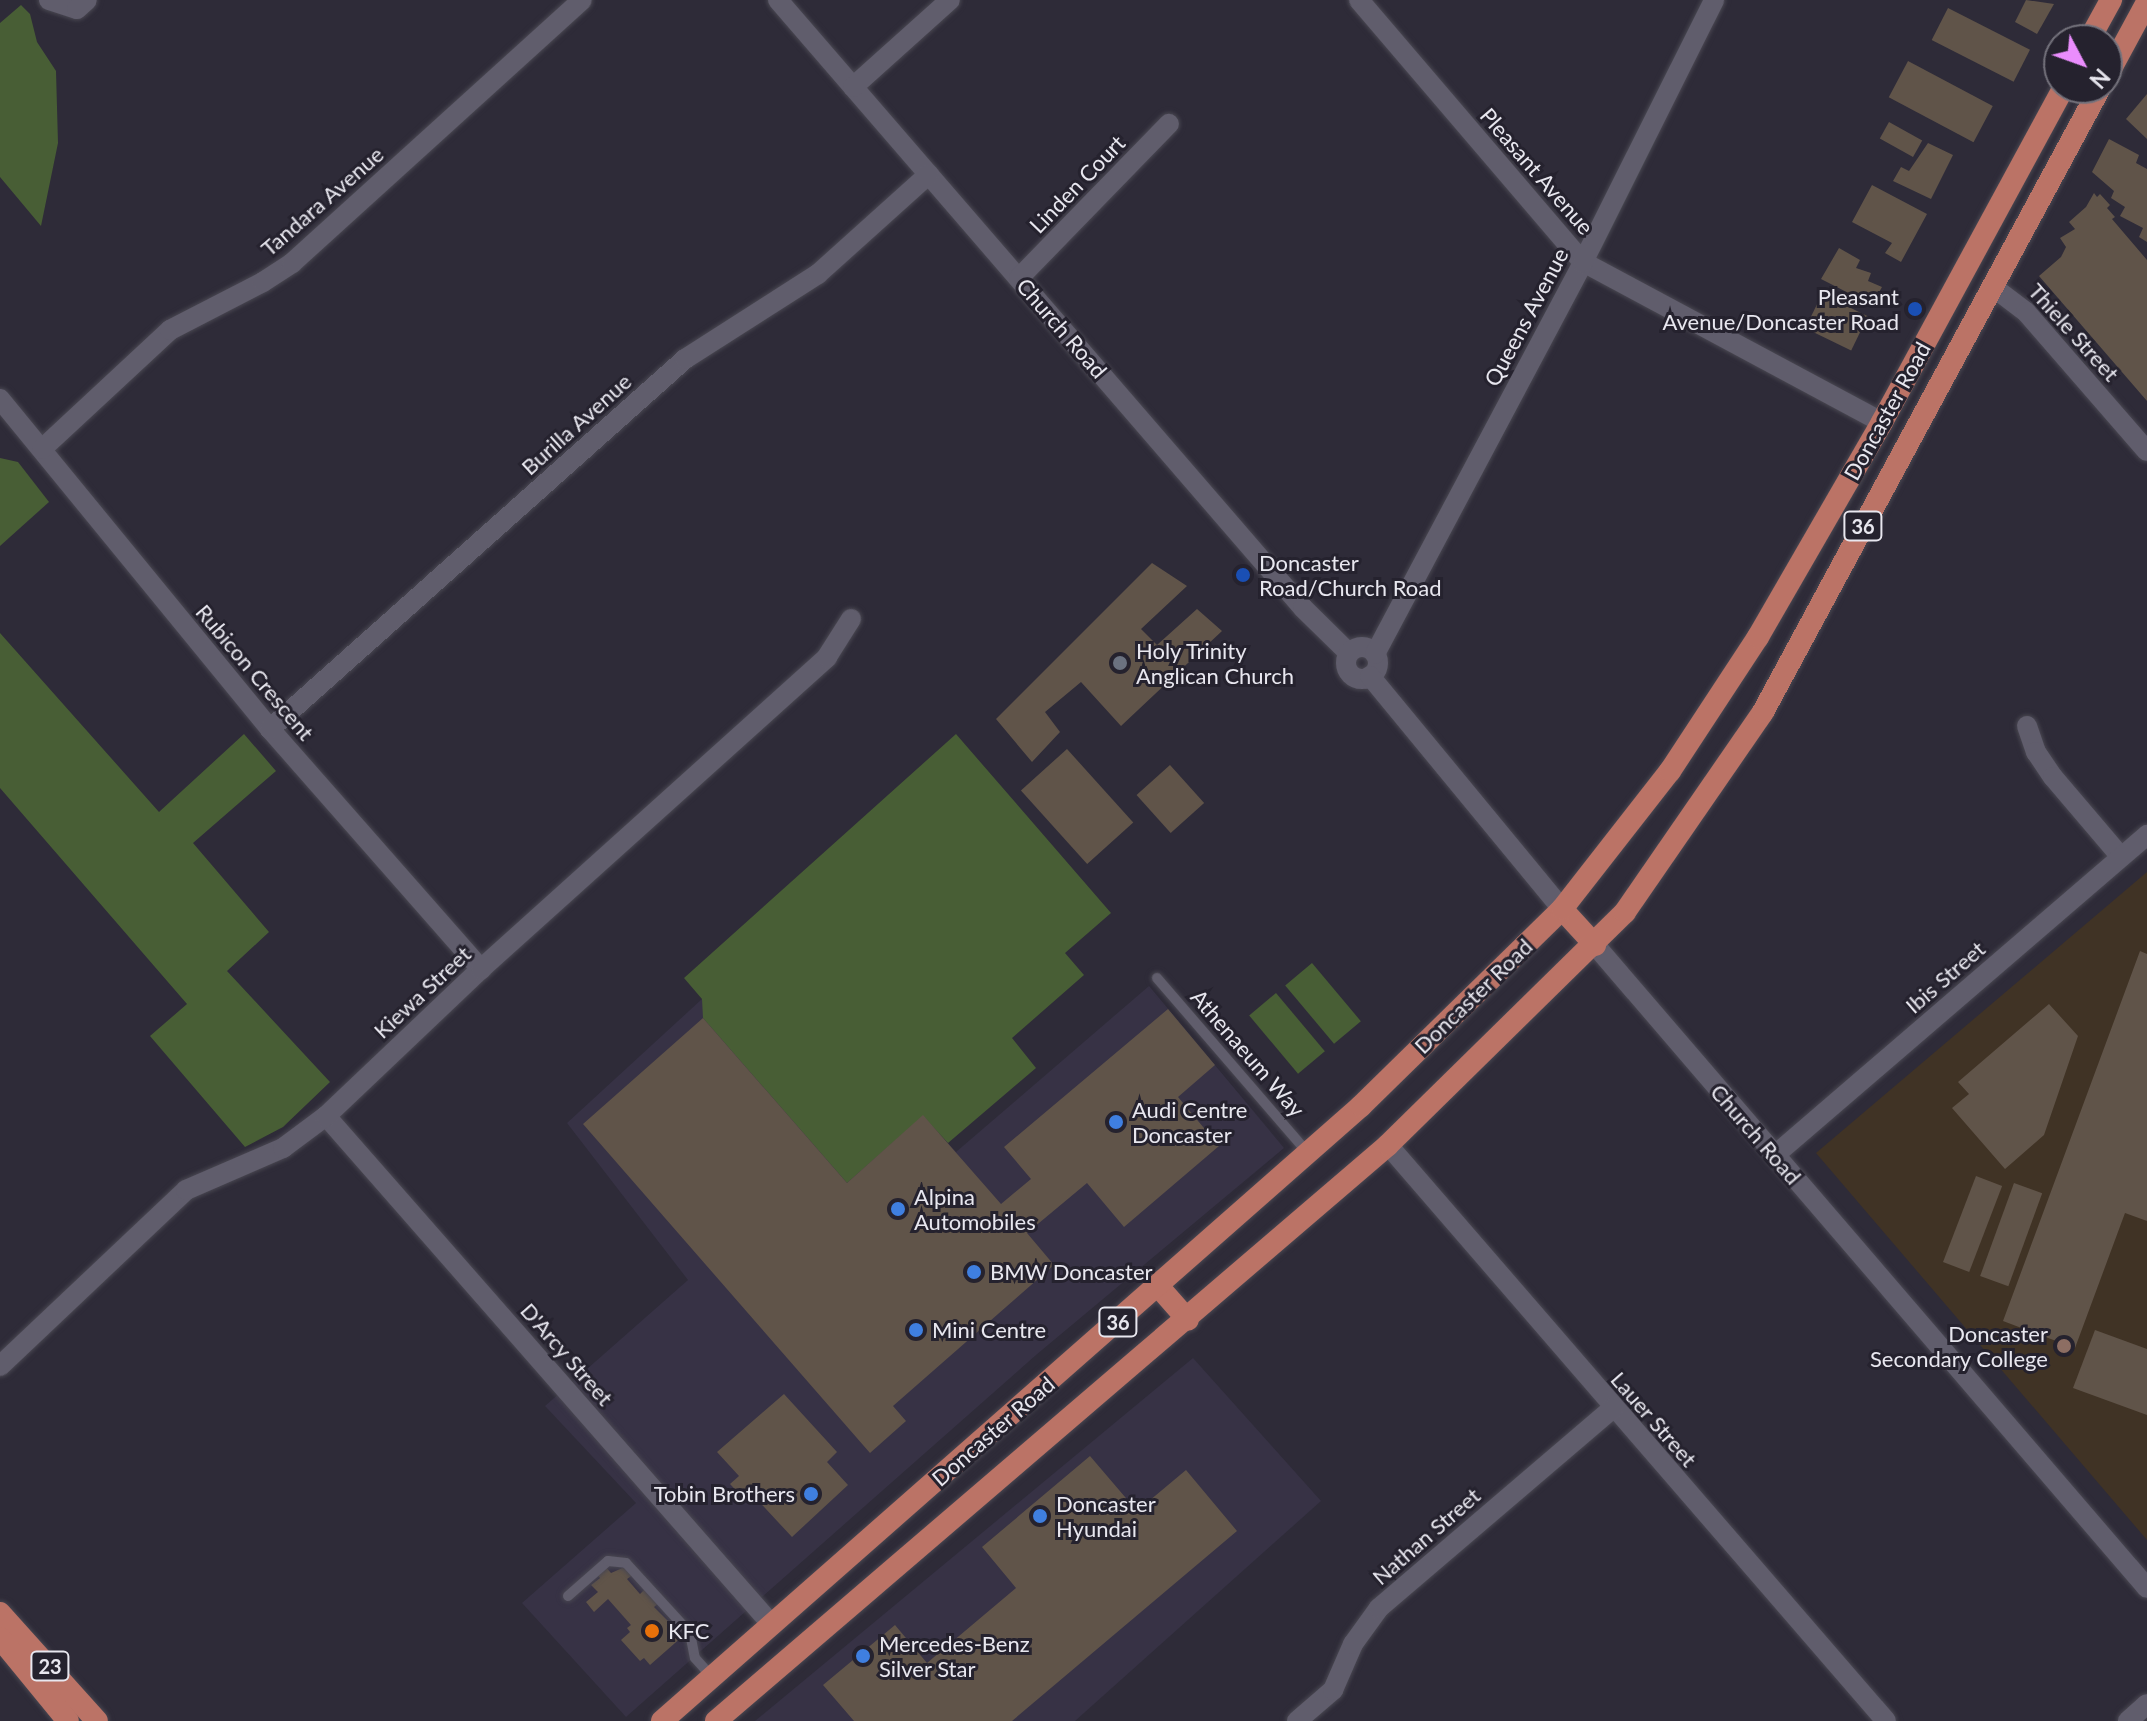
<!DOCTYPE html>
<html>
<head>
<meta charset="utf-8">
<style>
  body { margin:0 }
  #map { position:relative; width:2147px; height:1721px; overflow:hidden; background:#2e2b38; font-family:Lato,sans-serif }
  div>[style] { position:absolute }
  .built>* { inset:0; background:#373245 }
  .education>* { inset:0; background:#403325 }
  .green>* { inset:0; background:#485e35; transform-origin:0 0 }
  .building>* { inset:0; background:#605449; transform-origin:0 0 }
  .roads { filter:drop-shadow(0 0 2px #494751) drop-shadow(0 0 2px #494751) }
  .service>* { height:10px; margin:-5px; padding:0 5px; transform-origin:5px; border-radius:5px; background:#605d6c }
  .minor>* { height:20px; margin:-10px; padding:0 10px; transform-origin:10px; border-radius:10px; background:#605d6c }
  .minor>.ring { margin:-10px; padding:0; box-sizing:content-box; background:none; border:20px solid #605d6c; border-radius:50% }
  .primary>* { height:22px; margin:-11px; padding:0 11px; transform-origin:11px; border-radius:11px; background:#bb7366 }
  .dots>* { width:22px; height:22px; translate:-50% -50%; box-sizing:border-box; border:4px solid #25222e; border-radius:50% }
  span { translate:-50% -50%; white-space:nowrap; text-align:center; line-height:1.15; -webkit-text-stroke:6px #25222e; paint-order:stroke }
  .shield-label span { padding:2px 6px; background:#25222e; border:2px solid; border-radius:6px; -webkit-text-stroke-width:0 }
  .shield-label { font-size:20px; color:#e8e7ef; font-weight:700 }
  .street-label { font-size:22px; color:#e8e7ef }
  .poi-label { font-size:22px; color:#e8e7ef }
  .right { translate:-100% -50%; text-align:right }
  .left { translate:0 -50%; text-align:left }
  .north { position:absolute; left:2043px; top:24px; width:80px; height:80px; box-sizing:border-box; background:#25222e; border:2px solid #73717b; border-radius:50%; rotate:131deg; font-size:22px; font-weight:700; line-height:32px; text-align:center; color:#e8e7ef }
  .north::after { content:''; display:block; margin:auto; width:28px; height:36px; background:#ea8dfd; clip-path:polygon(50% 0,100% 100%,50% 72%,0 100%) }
</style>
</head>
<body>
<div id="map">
  <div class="built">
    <i style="clip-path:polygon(1149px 986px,1284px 1148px,1036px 1355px,626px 1717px,522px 1603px,636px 1503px,545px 1406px,688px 1280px,567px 1123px,702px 999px,923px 1115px,956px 1152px)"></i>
    <i style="clip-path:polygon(1193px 1358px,1321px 1501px,1075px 1721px,755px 1721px)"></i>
  </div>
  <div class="education">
    <i style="clip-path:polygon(2147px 872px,2147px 1540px,1816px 1153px)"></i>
  </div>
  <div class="green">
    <i style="clip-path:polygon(21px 5px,30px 14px,37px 42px,56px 71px,58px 143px,41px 226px,0 177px,0 23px)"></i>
    <i style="clip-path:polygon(0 458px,18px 462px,49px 502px,0 546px)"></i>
    <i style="clip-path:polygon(0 633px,159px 812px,244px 734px,276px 771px,193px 843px,269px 932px,227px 971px,330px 1082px,283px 1127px,245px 1147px,150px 1036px,187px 1004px,0 788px)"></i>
    <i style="clip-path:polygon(956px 734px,1111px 913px,1065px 953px,1084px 975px,1012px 1038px,1036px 1068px,948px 1143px,923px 1116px,847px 1183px,703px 1018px,702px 999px,684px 978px)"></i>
    <i style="left:1312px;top:963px;width:76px;height:35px;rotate:50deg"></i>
    <i style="left:1276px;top:993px;width:76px;height:35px;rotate:50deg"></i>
  </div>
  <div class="building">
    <i style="clip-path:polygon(2026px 0,2054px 4px,2037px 34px,2015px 22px)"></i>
    <i style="left:1948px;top:8px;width:92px;height:36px;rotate:27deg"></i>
    <i style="left:1908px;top:61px;width:96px;height:41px;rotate:28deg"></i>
    <i style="clip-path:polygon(2147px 94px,2147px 139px,2126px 119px)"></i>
    <i style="left:1889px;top:122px;width:38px;height:19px;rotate:29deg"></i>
    <i style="clip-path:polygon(2109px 139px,2139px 155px,2136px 163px,2147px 169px,2147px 242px,2139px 237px,2143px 228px,2120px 216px,2125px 207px,2111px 198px,2114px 191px,2092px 172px)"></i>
    <i style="clip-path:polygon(1928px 143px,1953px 155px,1931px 199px,1893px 181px,1901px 167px,1909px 171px)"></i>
    <i style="clip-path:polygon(1872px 185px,1927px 214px,1901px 262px,1885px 253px,1892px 243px,1852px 222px)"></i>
    <i style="clip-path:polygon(2094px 193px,2097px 197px,2100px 194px,2110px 205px,2107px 208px,2115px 217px,2112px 219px,2147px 260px,2147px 401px,2039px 276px,2061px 257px,2066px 247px,2060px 238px,2075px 229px,2069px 222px,2086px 207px)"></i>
    <i style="clip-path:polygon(1839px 248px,1860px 260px,1856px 268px,1871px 273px,1868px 281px,1882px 287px,1872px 305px,1821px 279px)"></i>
    <i style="left:1822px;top:294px;width:51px;height:38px;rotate:26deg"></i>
    <i style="clip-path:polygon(1152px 563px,1187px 586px,1141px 629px,1157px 645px,1197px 609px,1222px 631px,1121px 726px,1081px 682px,1045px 712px,1060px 732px,1032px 762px,996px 719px)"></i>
    <i style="left:1067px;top:749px;width:99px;height:62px;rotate:48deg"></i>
    <i style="left:1170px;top:765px;width:51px;height:45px;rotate:48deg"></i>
    <i style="clip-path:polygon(2140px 951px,2147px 954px,2147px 1221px,2125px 1213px,2075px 1348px,2003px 1321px)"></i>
    <i style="clip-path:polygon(2049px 1004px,2078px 1036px,2044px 1135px,2005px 1169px,1952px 1108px,1969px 1094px,1958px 1082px)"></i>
    <i style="clip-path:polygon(1168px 1009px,1215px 1065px,1178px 1097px,1219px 1146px,1124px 1227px,1087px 1183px,1027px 1233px,1054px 1265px,893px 1406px,906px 1421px,870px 1453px,583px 1124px,703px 1018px,847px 1183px,923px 1115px,1001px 1204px,1031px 1179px,1004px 1147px)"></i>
    <i style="left:1976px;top:1176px;width:28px;height:92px;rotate:21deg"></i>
    <i style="left:2014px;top:1183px;width:30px;height:99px;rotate:20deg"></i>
    <i style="clip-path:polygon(2095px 1330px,2147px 1349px,2147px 1415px,2073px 1388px)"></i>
    <i style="clip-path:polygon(784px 1394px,837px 1452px,827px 1462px,848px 1485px,792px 1537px,750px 1492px,743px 1498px,730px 1484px,739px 1476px,717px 1452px)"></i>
    <i style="clip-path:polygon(1090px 1456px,1137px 1511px,1186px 1470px,1237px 1531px,1012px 1721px,854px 1721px,823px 1685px,895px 1625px,927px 1663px,1016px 1588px,982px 1547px)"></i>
    <i style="clip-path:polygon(604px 1565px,611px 1573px,627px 1566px,634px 1574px,627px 1579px,640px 1594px,645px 1589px,659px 1603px,654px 1607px,683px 1636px,650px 1665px,644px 1658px,640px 1661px,621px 1640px,630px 1632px,627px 1628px,631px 1625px,608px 1599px,594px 1612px,586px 1602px,598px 1592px,591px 1585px,600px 1578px,595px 1572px)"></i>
  </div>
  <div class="roads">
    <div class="service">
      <i style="left:1157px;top:978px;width:230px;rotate:49.2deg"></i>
      <i style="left:568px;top:1596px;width:53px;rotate:-41.2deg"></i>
      <i style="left:608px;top:1561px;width:18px;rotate:6deg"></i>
      <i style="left:626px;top:1563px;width:95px;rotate:47.6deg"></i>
      <i style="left:690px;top:1633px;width:25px;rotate:79deg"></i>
      <i style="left:695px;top:1658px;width:25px;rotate:48deg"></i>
    </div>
    <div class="minor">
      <i style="left:49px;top:0;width:29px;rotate:18deg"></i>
      <i style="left:77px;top:9px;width:13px;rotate:-42deg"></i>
      <i style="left:778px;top:0;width:803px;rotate:49.19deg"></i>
      <i style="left:1303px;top:608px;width:64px;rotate:44.4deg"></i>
      <i style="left:1359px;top:0;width:345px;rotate:49.5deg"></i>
      <i style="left:1583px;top:262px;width:339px;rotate:28.2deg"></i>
      <i style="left:853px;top:87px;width:130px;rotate:-41.9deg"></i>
      <i style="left:1019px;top:278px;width:215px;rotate:-45.8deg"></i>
      <i style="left:1993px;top:287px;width:41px;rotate:37.1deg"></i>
      <i style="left:2026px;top:312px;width:184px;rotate:49deg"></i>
      <i style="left:0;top:399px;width:426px;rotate:50.7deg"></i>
      <i style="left:270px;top:729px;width:320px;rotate:48.7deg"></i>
      <i style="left:42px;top:449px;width:175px;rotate:-42.9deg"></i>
      <i style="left:170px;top:330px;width:105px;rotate:-27.3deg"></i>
      <i style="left:263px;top:282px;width:35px;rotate:-33deg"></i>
      <i style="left:292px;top:263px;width:391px;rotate:-42.2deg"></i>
      <i class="ring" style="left:1346px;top:647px;width:12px;height:12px"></i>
      <i style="left:1375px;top:654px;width:444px;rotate:-62deg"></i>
      <i style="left:1583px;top:262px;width:293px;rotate:-63.4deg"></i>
      <i style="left:1370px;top:676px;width:302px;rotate:50.5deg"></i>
      <i style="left:2027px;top:726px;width:28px;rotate:71deg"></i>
      <i style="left:2036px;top:752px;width:30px;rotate:56deg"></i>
      <i style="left:2053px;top:777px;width:105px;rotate:49.6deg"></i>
      <i style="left:270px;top:729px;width:556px;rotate:-41.72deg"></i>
      <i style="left:685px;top:359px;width:158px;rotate:-32.6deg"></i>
      <i style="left:818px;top:274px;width:149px;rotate:-42deg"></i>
      <i style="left:1595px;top:945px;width:847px;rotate:49.35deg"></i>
      <i style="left:326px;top:1116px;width:677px;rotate:48.77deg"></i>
      <i style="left:1388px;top:1145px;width:761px;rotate:49.15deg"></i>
      <i style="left:1775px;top:1155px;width:491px;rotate:-40.7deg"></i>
      <i style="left:0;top:1366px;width:256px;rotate:-43.4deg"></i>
      <i style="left:186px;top:1190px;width:106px;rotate:-23.4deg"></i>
      <i style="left:283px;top:1148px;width:54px;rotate:-36.7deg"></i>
      <i style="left:326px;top:1116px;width:214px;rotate:-43.5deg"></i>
      <i style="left:481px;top:969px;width:466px;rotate:-42deg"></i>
      <i style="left:827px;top:657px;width:45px;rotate:-57.7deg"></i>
      <i style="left:1297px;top:1721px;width:48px;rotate:-40.7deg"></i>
      <i style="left:1333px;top:1690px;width:50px;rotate:-66.5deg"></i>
      <i style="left:1353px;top:1644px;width:44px;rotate:-54.2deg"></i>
      <i style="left:1379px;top:1608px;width:308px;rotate:-40.5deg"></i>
      <i style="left:2128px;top:1721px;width:25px;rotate:-42deg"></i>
    </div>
    <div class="primary">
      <i style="left:2089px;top:40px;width:46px;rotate:-61.2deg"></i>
      <i style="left:2107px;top:76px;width:84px;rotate:-61.6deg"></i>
      <i style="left:1562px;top:909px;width:49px;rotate:47.5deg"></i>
      <i style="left:1158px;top:1286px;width:45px;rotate:48.6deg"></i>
      <i style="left:0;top:1613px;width:145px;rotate:48.1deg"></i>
      <i style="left:0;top:1638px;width:107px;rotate:50.7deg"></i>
      <i style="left:662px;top:1721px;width:931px;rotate:-41.34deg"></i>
      <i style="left:1361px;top:1106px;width:281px;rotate:-44.4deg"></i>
      <i style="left:1562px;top:909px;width:175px;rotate:-52deg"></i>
      <i style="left:1670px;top:771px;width:160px;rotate:-56.7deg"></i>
      <i style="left:1758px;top:637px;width:248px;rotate:-60deg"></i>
      <i style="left:1882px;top:422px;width:380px;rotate:-61.5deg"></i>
      <i style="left:716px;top:1721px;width:885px;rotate:-40.6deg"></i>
      <i style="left:1388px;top:1145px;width:332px;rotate:-44.5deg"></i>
      <i style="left:1625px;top:912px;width:243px;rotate:-55.4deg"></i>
      <i style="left:1763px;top:712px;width:709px;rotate:-61.63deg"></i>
    </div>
  </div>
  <div class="dots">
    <i style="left:1915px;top:309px;background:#1a4fb4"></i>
    <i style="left:1243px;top:575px;background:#1a4fb4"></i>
    <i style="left:1120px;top:663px;background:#6b7280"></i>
    <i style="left:1116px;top:1122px;background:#3f7fe0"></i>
    <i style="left:898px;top:1209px;background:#3f7fe0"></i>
    <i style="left:974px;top:1272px;background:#3f7fe0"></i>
    <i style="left:916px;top:1330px;background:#3f7fe0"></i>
    <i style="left:2064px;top:1346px;background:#8d6e63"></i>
    <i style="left:811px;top:1494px;background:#3f7fe0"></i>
    <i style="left:1040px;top:1516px;background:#3f7fe0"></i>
    <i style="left:652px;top:1631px;background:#e8710a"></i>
    <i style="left:863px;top:1656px;background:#3f7fe0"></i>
  </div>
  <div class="shield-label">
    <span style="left:1863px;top:526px">36</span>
    <span style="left:1118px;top:1322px">36</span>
    <span style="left:50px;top:1666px">23</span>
  </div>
  <div class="street-label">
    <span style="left:1537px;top:171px;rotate:49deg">Pleasant Avenue</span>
    <span style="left:1077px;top:184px;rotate:-46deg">Linden Court</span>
    <span style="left:322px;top:201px;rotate:-41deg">Tandara Avenue</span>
    <span style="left:1526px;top:317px;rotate:-62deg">Queens Avenue</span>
    <span style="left:1062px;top:328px;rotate:49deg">Church Road</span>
    <span style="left:2074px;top:332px;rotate:48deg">Thiele Street</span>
    <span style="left:1887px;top:411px;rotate:-61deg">Doncaster Road</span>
    <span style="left:576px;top:424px;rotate:-42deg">Burilla Avenue</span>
    <span style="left:255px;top:672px;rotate:50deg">Rubicon Crescent</span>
    <span style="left:1945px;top:977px;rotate:-41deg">Ibis Street</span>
    <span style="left:422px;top:992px;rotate:-43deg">Kiewa Street</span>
    <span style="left:1473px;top:996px;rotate:-44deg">Doncaster Road</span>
    <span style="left:1248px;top:1053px;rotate:49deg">Athenaeum Way</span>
    <span style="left:1756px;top:1134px;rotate:49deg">Church Road</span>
    <span style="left:567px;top:1354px;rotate:49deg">D'Arcy Street</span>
    <span style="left:1654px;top:1419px;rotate:49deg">Lauer Street</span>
    <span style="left:993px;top:1431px;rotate:-41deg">Doncaster Road</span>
    <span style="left:1426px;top:1536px;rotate:-41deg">Nathan Street</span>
  </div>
  <div class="poi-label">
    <span class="right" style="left:1899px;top:309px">Pleasant<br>Avenue/Doncaster Road</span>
    <span class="left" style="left:1259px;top:575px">Doncaster<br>Road/Church Road</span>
    <span class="left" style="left:1136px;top:663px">Holy Trinity<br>Anglican Church</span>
    <span class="left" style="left:1132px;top:1122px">Audi Centre<br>Doncaster</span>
    <span class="left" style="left:914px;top:1209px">Alpina<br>Automobiles</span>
    <span class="left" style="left:990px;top:1272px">BMW Doncaster</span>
    <span class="left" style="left:932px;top:1330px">Mini Centre</span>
    <span class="right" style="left:2048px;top:1346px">Doncaster<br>Secondary College</span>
    <span class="right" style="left:795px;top:1494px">Tobin Brothers</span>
    <span class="left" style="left:1056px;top:1516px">Doncaster<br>Hyundai</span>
    <span class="left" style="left:668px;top:1631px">KFC</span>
    <span class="left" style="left:879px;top:1656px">Mercedes-Benz<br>Silver Star</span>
  </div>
  <div class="north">N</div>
</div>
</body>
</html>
